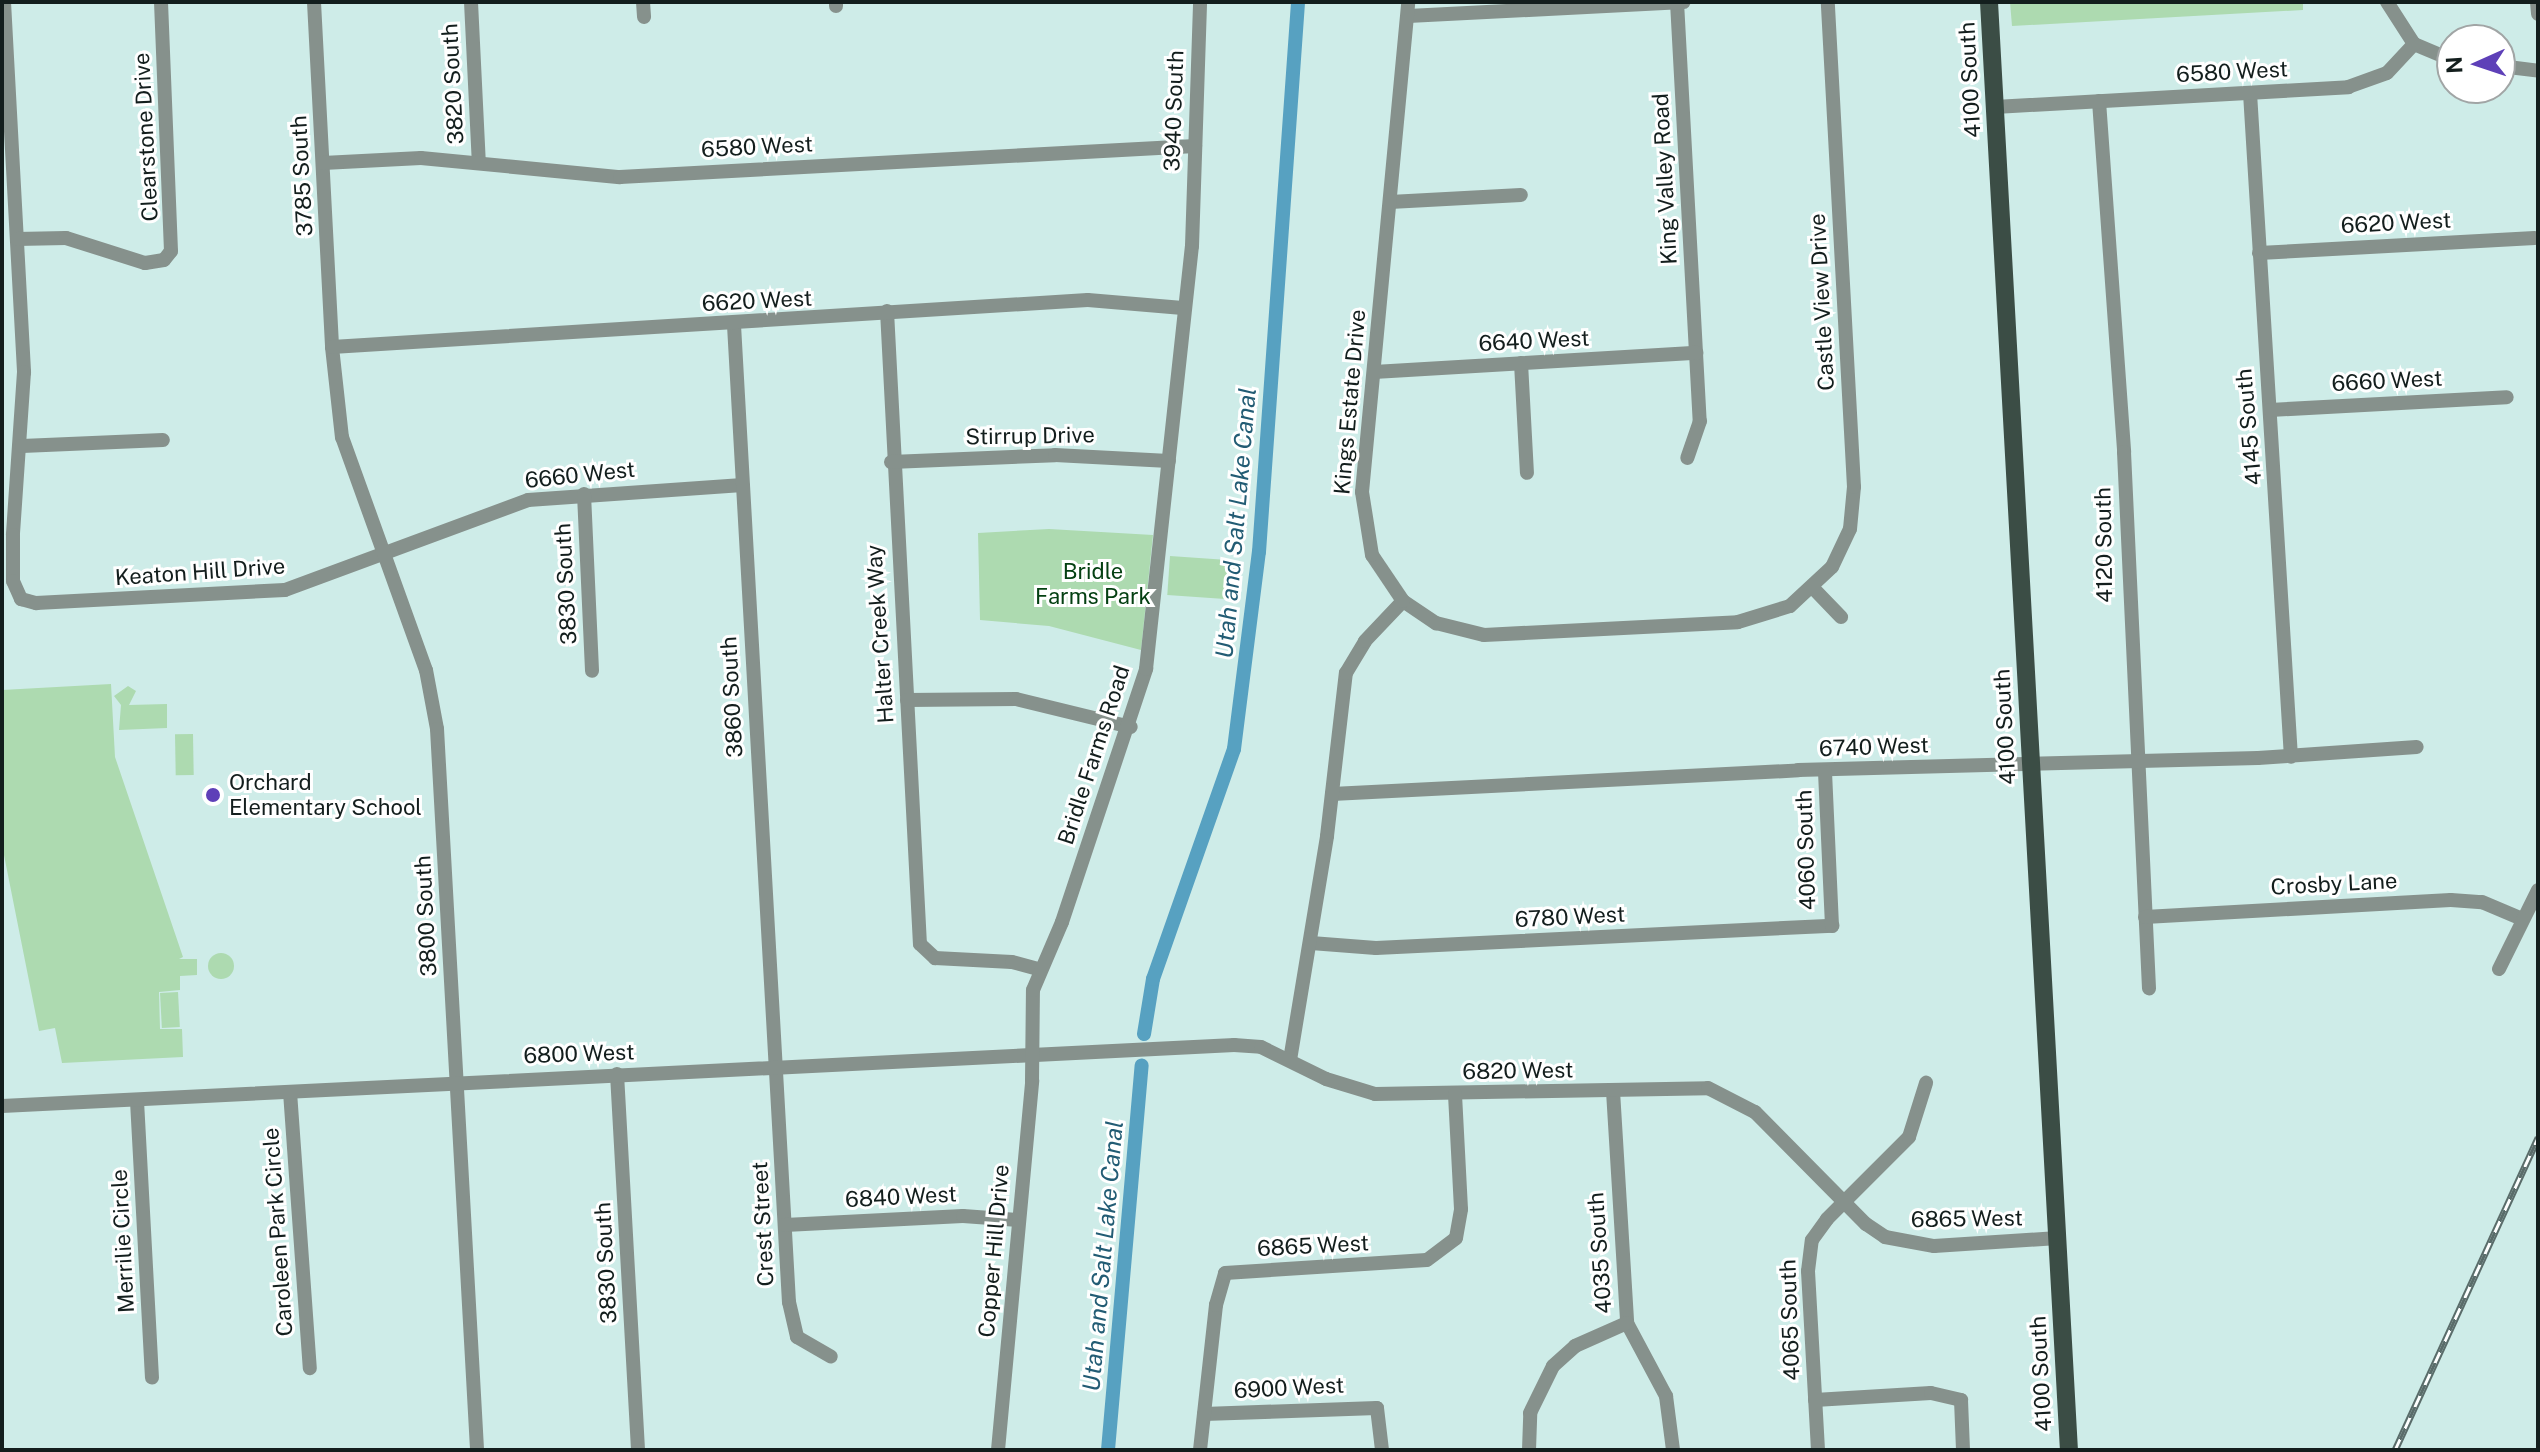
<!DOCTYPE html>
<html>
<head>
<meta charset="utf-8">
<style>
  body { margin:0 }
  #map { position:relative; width:2540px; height:1452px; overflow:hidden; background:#ceece8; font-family:"Public Sans",sans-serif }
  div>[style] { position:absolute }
  .green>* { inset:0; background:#addab0; transform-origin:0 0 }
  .round { border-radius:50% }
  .canal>* { height:14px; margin:-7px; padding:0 7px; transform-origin:7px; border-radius:7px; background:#57a1c1 }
  .minor>* { height:14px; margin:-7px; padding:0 7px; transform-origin:7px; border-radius:7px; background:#86918c }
  .major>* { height:18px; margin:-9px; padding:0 9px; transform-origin:9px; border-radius:9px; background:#3b4d45 }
  .rail>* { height:7px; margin-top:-3.5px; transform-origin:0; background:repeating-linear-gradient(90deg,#fff 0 12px,#5a6c6a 0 24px); box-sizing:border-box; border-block:2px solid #5a6c6a }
  .dots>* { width:22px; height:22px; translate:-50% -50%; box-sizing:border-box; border:4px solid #fff; border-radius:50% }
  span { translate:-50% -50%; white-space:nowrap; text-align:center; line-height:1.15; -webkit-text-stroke:6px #fff; paint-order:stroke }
  .street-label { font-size:22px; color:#131e1d }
  .park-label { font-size:22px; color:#044012 }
  .poi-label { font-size:22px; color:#131e1d }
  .left { translate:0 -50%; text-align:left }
  .water-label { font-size:24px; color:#225c74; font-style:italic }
  .frame { position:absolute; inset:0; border:4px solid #131e1d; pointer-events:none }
  .north { position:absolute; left:2436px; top:24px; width:80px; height:80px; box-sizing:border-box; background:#fff; border:2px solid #a1a5a5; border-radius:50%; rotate:267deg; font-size:22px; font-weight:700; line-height:32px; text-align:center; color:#131e1d }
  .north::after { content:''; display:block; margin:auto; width:28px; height:36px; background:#5e40b8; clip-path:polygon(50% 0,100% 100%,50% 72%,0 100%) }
</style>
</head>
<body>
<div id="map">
  <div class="green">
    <i style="clip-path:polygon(2010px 2px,2303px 2px,2303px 10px,2012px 26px)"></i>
    <i style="clip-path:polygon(1049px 529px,1153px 535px,1141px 650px,1049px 626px,980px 620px,978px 533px)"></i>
    <i style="left:1170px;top:556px;width:65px;height:39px;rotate:4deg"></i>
    <i style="clip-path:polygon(111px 684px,115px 757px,183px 957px,179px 959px,197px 959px,197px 975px,180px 976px,180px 990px,159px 992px,160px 1029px,182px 1029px,183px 1057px,62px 1063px,55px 1028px,39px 1031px,2px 845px,2px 690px)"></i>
    <i style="clip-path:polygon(128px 686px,136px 691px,129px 705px,167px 704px,167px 728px,119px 730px,121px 705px,114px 696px)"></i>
    <i style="left:193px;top:734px;width:41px;height:18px;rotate:89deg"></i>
    <i class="round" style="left:208px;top:953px;width:26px;height:26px"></i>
    <i style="left:178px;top:992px;width:35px;height:18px;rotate:87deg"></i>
  </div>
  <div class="canal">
    <i style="left:1144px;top:1034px;width:56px;rotate:-80.7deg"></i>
    <i style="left:1153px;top:979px;width:244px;rotate:-70.6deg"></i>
    <i style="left:1234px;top:749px;width:199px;rotate:-82.8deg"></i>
    <i style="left:1259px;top:552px;width:551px;rotate:-85.94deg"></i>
    <i style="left:1108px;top:1450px;width:386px;rotate:-85deg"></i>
  </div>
  <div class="minor">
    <i style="left:4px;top:2px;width:371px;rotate:86.9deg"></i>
    <i style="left:24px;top:372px;width:163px;rotate:93.9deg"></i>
    <i style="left:13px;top:535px;width:46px;rotate:90deg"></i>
    <i style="left:13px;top:581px;width:20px;rotate:66deg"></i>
    <i style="left:21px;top:599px;width:16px;rotate:15deg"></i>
    <i style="left:36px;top:603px;width:249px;rotate:-3deg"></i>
    <i style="left:285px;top:590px;width:259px;rotate:-20.3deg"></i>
    <i style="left:528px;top:500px;width:215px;rotate:-4deg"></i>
    <i style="left:314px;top:2px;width:345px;rotate:87deg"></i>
    <i style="left:332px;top:347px;width:91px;rotate:83.7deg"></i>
    <i style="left:342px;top:437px;width:248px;rotate:70.2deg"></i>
    <i style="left:426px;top:670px;width:60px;rotate:79.4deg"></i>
    <i style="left:437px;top:729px;width:722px;rotate:86.82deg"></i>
    <i style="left:471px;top:2px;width:161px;rotate:87.2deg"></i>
    <i style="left:643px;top:2px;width:15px;rotate:86deg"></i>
    <i style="left:836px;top:2px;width:4px;rotate:90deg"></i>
    <i style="left:1677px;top:2px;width:420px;rotate:86.9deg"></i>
    <i style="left:1700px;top:421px;width:39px;rotate:109deg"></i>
    <i style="left:2387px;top:2px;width:50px;rotate:57.3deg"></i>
    <i style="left:2414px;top:44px;width:41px;rotate:22.8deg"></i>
    <i style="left:2537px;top:2px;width:12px;rotate:85deg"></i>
    <i style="left:1408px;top:16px;width:276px;rotate:-2.9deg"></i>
    <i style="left:2500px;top:66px;width:38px;rotate:7deg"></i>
    <i style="left:2250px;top:93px;width:665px;rotate:86.47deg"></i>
    <i style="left:2099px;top:101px;width:352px;rotate:85.9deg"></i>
    <i style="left:2124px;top:452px;width:537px;rotate:87.33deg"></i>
    <i style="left:1995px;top:107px;width:354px;rotate:-3.2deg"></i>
    <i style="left:2348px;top:87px;width:41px;rotate:-19.7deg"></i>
    <i style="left:2387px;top:73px;width:40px;rotate:-47deg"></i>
    <i style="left:323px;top:163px;width:98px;rotate:-2.9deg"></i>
    <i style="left:421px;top:158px;width:200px;rotate:5.5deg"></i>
    <i style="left:620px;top:177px;width:576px;rotate:-3.09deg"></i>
    <i style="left:1390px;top:202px;width:131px;rotate:-3.1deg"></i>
    <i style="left:17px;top:239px;width:49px;rotate:-1.2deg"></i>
    <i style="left:66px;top:238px;width:83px;rotate:17.6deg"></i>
    <i style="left:145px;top:263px;width:19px;rotate:-9deg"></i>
    <i style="left:164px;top:260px;width:11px;rotate:-52deg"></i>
    <i style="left:171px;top:251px;width:249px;rotate:-92.3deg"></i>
    <i style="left:2259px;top:253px;width:276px;rotate:-3.1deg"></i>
    <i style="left:887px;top:311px;width:634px;rotate:87.02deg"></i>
    <i style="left:920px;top:944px;width:21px;rotate:43deg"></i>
    <i style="left:935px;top:958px;width:77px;rotate:3deg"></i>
    <i style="left:1012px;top:962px;width:27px;rotate:15deg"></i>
    <i style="left:734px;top:325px;width:979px;rotate:86.78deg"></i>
    <i style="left:789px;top:1302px;width:36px;rotate:77deg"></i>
    <i style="left:797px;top:1337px;width:39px;rotate:30deg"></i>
    <i style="left:332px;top:347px;width:757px;rotate:-3.56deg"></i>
    <i style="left:1088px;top:300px;width:95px;rotate:4.8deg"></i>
    <i style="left:1521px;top:363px;width:110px;rotate:86.9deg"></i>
    <i style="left:1374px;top:372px;width:323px;rotate:-3.4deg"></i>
    <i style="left:2270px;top:410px;width:237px;rotate:-3.1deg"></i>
    <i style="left:22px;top:446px;width:141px;rotate:-2.4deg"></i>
    <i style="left:891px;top:462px;width:164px;rotate:-2.4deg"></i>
    <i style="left:1055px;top:455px;width:114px;rotate:3deg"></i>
    <i style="left:584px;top:494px;width:177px;rotate:87.4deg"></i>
    <i style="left:1814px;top:589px;width:39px;rotate:46deg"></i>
    <i style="left:1403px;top:601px;width:40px;rotate:34deg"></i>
    <i style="left:1436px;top:623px;width:49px;rotate:14deg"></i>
    <i style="left:1484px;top:635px;width:254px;rotate:-2.9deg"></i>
    <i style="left:1738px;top:622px;width:54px;rotate:-17.1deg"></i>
    <i style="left:1790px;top:606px;width:57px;rotate:-42.9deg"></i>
    <i style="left:1832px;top:567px;width:42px;rotate:-64.7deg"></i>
    <i style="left:1850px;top:529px;width:42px;rotate:-84.6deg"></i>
    <i style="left:1854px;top:487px;width:486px;rotate:-93.1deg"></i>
    <i style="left:907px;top:700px;width:109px;rotate:-0.5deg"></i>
    <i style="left:1016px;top:699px;width:118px;rotate:13.7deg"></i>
    <i style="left:1332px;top:794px;width:467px;rotate:-2.9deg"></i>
    <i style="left:1798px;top:770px;width:460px;rotate:-1.5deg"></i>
    <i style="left:2258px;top:758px;width:159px;rotate:-4deg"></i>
    <i style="left:2145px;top:917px;width:306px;rotate:-3.2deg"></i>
    <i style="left:2451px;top:900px;width:31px;rotate:4deg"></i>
    <i style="left:2482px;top:902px;width:43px;rotate:23deg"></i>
    <i style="left:1311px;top:943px;width:65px;rotate:4.4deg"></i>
    <i style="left:1376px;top:948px;width:457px;rotate:-2.8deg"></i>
    <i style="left:1832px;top:926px;width:154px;rotate:-92.6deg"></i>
    <i style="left:2499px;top:969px;width:88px;rotate:-63.7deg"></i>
    <i style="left:1290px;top:1060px;width:227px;rotate:-80.6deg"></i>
    <i style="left:1327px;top:836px;width:164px;rotate:-83.4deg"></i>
    <i style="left:1346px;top:673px;width:37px;rotate:-59deg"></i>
    <i style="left:1365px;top:641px;width:55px;rotate:-46.5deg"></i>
    <i style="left:1403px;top:601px;width:55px;rotate:-124deg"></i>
    <i style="left:1372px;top:555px;width:64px;rotate:-99deg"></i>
    <i style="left:1362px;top:492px;width:492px;rotate:-84.6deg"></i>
    <i style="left:617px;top:1074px;width:377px;rotate:86.8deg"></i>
    <i style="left:1613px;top:1091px;width:232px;rotate:86.5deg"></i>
    <i style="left:1627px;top:1323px;width:83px;rotate:61.9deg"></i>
    <i style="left:1666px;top:1396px;width:54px;rotate:82.6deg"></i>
    <i style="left:290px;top:1092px;width:277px;rotate:85.9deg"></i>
    <i style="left:137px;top:1101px;width:277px;rotate:86.9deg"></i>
    <i style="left:2px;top:1106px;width:1234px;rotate:-2.83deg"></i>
    <i style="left:1234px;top:1045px;width:27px;rotate:4deg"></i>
    <i style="left:1261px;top:1047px;width:72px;rotate:26.2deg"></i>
    <i style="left:1326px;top:1079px;width:51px;rotate:17deg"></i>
    <i style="left:1375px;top:1094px;width:333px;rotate:-1deg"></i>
    <i style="left:1708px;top:1088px;width:53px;rotate:27.1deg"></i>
    <i style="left:1755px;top:1112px;width:158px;rotate:45.3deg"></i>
    <i style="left:1866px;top:1224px;width:23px;rotate:34deg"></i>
    <i style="left:1885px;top:1237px;width:50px;rotate:10.4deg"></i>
    <i style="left:1934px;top:1246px;width:124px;rotate:-3.7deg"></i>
    <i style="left:785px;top:1225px;width:178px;rotate:-2.9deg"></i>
    <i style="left:963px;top:1216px;width:56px;rotate:4.1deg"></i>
    <i style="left:1815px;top:1400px;width:116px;rotate:-3.5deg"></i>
    <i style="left:1931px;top:1393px;width:31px;rotate:13deg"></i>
    <i style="left:1961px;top:1400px;width:50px;rotate:87.7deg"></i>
    <i style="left:1204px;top:1414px;width:173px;rotate:-2deg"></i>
    <i style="left:1377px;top:1408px;width:42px;rotate:83.2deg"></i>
    <i style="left:998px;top:1450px;width:371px;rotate:-84.7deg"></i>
    <i style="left:1032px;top:1081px;width:91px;rotate:-89.4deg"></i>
    <i style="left:1033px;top:990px;width:74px;rotate:-66.9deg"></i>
    <i style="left:1062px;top:922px;width:267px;rotate:-71.6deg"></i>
    <i style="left:1146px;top:669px;width:425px;rotate:-83.8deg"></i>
    <i style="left:1192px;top:246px;width:244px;rotate:-88.1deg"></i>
    <i style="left:1200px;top:1450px;width:146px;rotate:-83.7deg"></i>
    <i style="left:1216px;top:1305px;width:33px;rotate:-74deg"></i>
    <i style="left:1225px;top:1273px;width:202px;rotate:-3.7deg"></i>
    <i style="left:1427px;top:1260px;width:36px;rotate:-37deg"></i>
    <i style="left:1456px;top:1238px;width:29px;rotate:-80deg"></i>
    <i style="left:1461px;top:1209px;width:115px;rotate:-93deg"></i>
    <i style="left:1529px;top:1450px;width:37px;rotate:-88deg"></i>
    <i style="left:1530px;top:1413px;width:52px;rotate:-63.9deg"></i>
    <i style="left:1553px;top:1366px;width:30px;rotate:-42deg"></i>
    <i style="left:1575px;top:1346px;width:57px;rotate:-23.9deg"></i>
    <i style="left:1818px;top:1450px;width:179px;rotate:-93.2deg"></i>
    <i style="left:1808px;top:1271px;width:31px;rotate:-83deg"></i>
    <i style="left:1812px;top:1240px;width:26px;rotate:-54deg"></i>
    <i style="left:1827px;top:1219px;width:116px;rotate:-45deg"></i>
    <i style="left:1909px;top:1137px;width:57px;rotate:-72.5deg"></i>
  </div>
  <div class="major">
    <i style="left:1989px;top:2px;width:1450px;rotate:86.84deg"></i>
  </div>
  <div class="rail">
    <i style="left:2395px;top:1450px;width:344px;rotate:-65.4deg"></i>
  </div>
  <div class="dots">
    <i style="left:213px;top:795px;background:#5e40b8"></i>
  </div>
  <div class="street-label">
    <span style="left:2232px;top:72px;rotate:-3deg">6580 West</span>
    <span style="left:1970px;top:80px;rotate:-93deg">4100 South</span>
    <span style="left:453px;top:84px;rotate:-93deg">3820 South</span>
    <span style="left:1174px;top:111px;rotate:-88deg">3940 South</span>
    <span style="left:146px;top:137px;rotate:-93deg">Clearstone Drive</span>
    <span style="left:757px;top:147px;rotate:-3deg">6580 West</span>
    <span style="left:302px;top:176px;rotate:-93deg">3785 South</span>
    <span style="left:1665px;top:179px;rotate:-93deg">King Valley Road</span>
    <span style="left:2396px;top:223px;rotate:-3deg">6620 West</span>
    <span style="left:757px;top:301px;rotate:-3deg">6620 West</span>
    <span style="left:1822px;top:302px;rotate:-93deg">Castle View Drive</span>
    <span style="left:1534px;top:341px;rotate:-3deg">6640 West</span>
    <span style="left:2387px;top:381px;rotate:-3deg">6660 West</span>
    <span style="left:1350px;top:402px;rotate:-85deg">Kings Estate Drive</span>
    <span style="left:2249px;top:427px;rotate:-95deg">4145 South</span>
    <span style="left:1030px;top:436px;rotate:-1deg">Stirrup Drive</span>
    <span style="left:580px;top:475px;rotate:-6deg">6660 West</span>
    <span style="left:2104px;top:545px;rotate:-91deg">4120 South</span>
    <span style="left:200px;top:572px;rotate:-4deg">Keaton Hill Drive</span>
    <span style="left:566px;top:584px;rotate:-93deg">3830 South</span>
    <span style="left:880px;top:634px;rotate:-94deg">Halter Creek Way</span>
    <span style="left:732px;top:697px;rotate:-93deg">3860 South</span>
    <span style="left:2005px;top:727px;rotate:-93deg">4100 South</span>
    <span style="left:1874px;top:747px;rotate:-2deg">6740 West</span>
    <span style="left:1094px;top:755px;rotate:-72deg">Bridle Farms Road</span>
    <span style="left:1806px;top:850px;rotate:-92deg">4060 South</span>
    <span style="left:2334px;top:884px;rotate:-3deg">Crosby Lane</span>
    <span style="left:426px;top:916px;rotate:-93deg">3800 South</span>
    <span style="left:1570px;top:917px;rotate:-3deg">6780 West</span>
    <span style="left:579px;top:1054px;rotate:-2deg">6800 West</span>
    <span style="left:1518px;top:1071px;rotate:-1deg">6820 West</span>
    <span style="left:901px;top:1197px;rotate:-3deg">6840 West</span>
    <span style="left:1967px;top:1219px;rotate:-1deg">6865 West</span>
    <span style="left:763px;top:1224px;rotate:-93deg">Crest Street</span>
    <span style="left:278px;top:1232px;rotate:-94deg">Caroleen Park Circle</span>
    <span style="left:123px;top:1241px;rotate:-93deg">Merrilie Circle</span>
    <span style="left:1313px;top:1246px;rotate:-3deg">6865 West</span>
    <span style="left:994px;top:1251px;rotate:-85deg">Copper Hill Drive</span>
    <span style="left:1600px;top:1253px;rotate:-94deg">4035 South</span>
    <span style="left:606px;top:1263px;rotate:-93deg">3830 South</span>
    <span style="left:1790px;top:1320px;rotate:-92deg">4065 South</span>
    <span style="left:2041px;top:1374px;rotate:-93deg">4100 South</span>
    <span style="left:1289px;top:1388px;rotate:-3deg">6900 West</span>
  </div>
  <div class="park-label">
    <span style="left:1093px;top:584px">Bridle<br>Farms Park</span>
  </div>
  <div class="poi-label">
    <span class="left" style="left:229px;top:795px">Orchard<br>Elementary School</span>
  </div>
  <div class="water-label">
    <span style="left:1236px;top:523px;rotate:-85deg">Utah and Salt Lake Canal</span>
    <span style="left:1103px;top:1256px;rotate:-85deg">Utah and Salt Lake Canal</span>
  </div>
  <div class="frame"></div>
  <div class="north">N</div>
</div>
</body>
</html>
